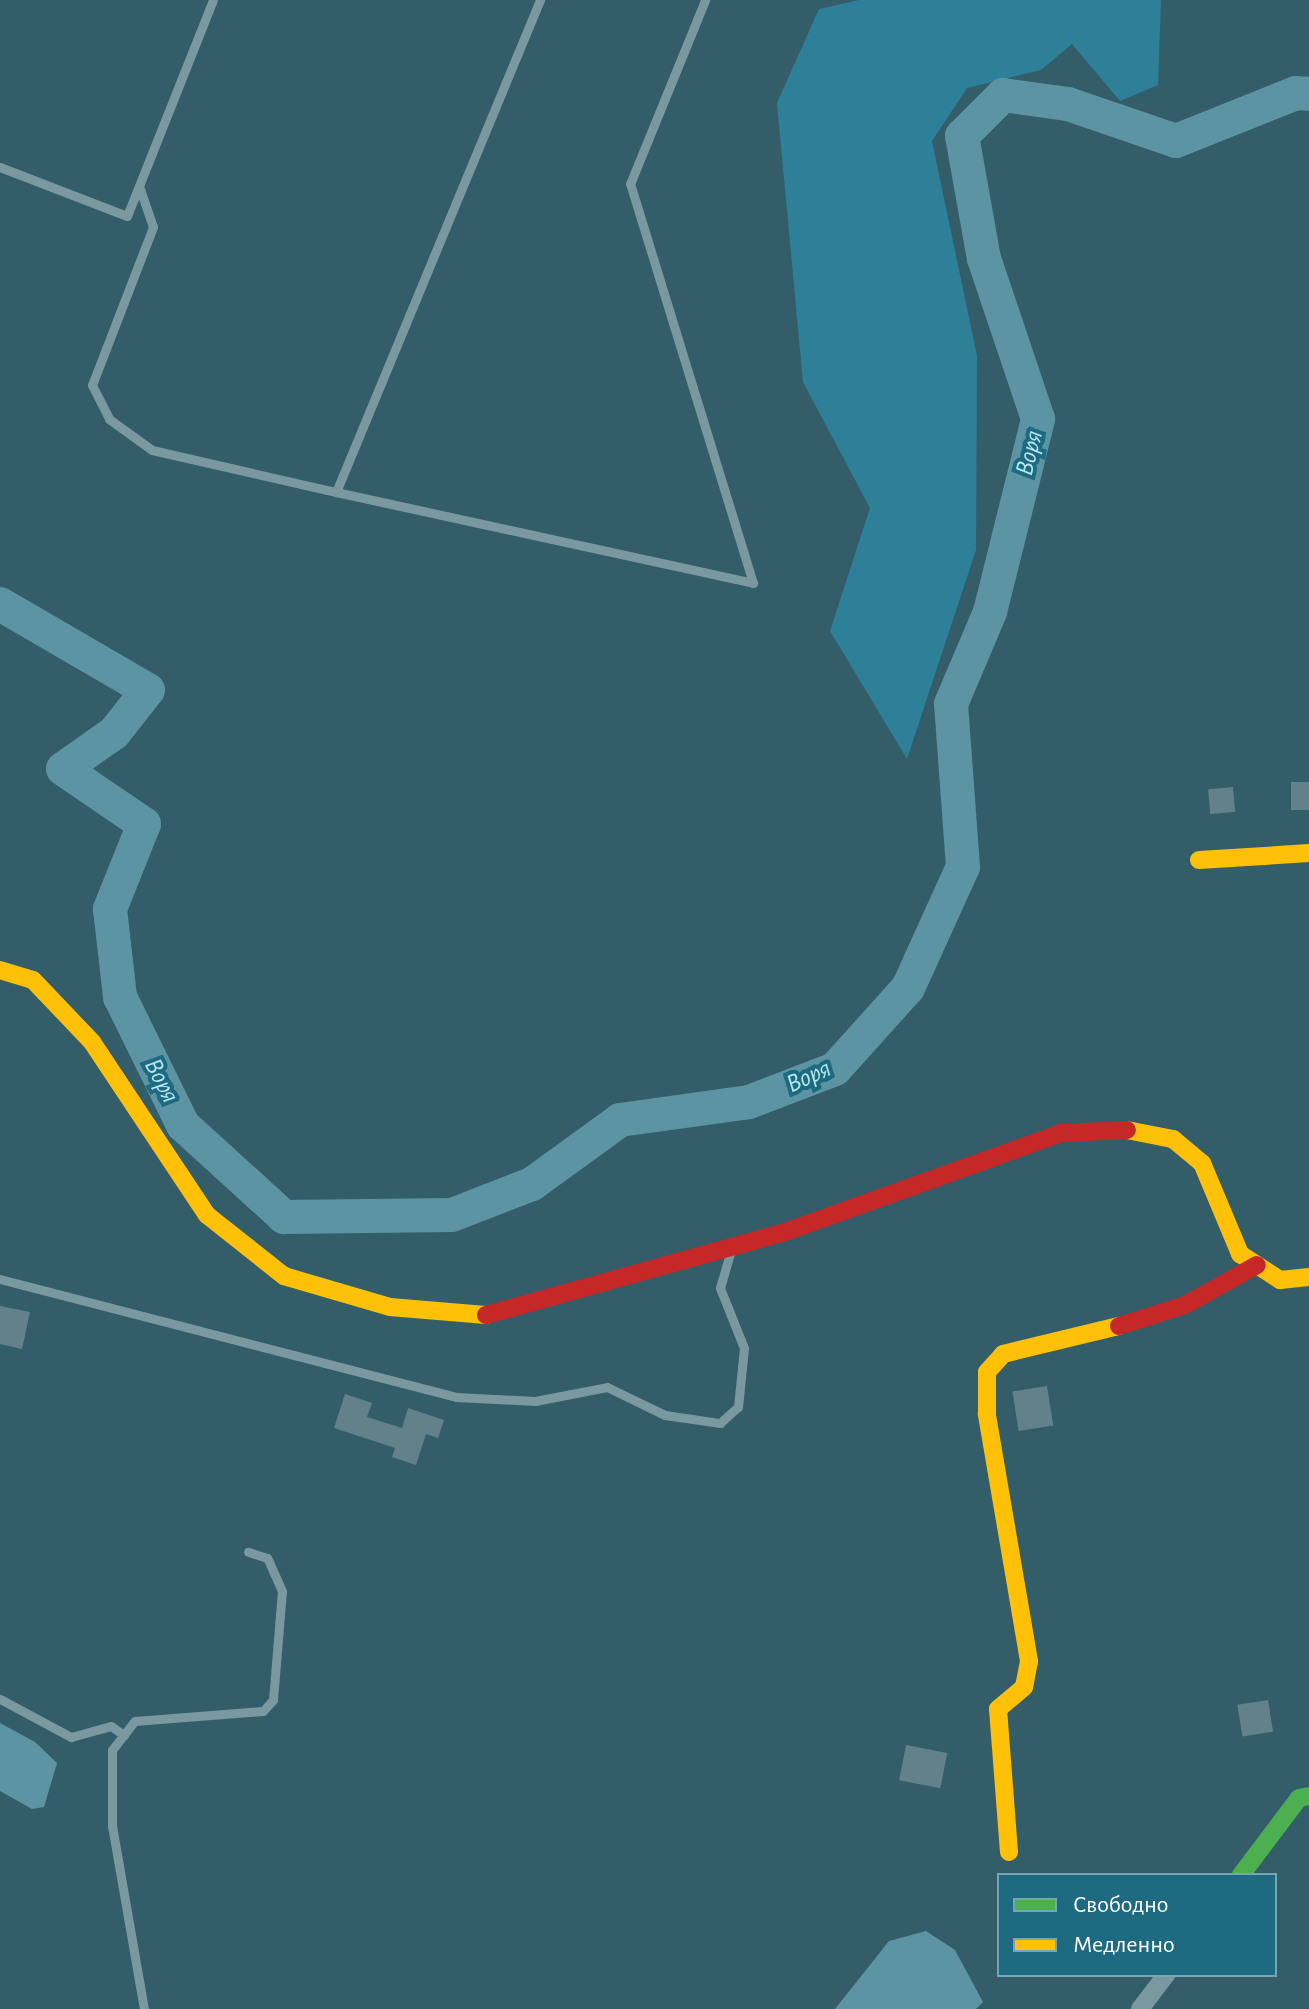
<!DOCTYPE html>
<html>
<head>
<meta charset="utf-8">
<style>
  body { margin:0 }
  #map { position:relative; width:1309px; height:2009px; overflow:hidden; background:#345d6a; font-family:"Alegreya Sans",sans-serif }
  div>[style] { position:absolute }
  .green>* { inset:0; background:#2d8097 }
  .water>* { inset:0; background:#5c94a3 }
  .river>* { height:34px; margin:-17px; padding:0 17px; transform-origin:17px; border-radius:17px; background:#5c94a3 }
  .building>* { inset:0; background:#63818a; transform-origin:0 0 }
  .lane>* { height:9px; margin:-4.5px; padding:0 4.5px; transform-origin:4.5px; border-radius:4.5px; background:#7a98a0 }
  .street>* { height:18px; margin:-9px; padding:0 9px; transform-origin:9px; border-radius:9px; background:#7a98a0 }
  .fast>* { height:18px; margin:-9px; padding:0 9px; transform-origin:9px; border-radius:9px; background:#4caf50 }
  .slow>* { height:18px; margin:-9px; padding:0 9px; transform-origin:9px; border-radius:9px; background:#ffc107 }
  .jam>* { height:18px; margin:-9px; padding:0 9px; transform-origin:9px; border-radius:9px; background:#c62828 }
  span { translate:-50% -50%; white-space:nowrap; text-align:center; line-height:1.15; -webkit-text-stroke:8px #1d6a81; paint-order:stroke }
  .water-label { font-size:26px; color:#b5e6f2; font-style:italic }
  .legend { position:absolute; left:997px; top:1873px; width:280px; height:104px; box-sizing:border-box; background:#1d6a81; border:2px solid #77a6b3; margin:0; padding:10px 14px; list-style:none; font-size:24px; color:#fff }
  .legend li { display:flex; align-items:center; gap:16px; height:40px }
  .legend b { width:40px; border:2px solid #77a6b3 }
</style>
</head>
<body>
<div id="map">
  <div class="green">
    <i style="clip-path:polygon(859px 0,1161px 0,1158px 85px,1120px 101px,1072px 44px,1041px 70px,967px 88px,932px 141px,977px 356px,976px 550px,907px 759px,830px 631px,870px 508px,803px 382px,777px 103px,819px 9px)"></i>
  </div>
  <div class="water">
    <i style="clip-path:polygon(0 1723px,35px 1742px,57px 1763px,44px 1807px,32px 1809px,0 1791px)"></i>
    <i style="clip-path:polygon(926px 1931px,955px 1950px,983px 2002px,976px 2009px,835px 2009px,889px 1941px)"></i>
  </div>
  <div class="river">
    <i style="left:0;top:604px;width:171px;rotate:30.2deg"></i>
    <i style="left:148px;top:690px;width:55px;rotate:128.3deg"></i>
    <i style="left:114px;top:733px;width:62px;rotate:144.8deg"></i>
    <i style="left:63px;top:769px;width:98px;rotate:34.2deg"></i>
    <i style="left:144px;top:824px;width:92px;rotate:111.8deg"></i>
    <i style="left:110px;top:909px;width:89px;rotate:83.5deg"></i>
    <i style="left:120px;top:997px;width:143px;rotate:63.8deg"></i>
    <i style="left:183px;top:1125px;width:137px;rotate:42.3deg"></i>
    <i style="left:284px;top:1217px;width:168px;rotate:-0.7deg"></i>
    <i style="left:452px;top:1215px;width:86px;rotate:-21.2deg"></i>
    <i style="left:532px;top:1184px;width:109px;rotate:-36deg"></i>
    <i style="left:620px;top:1120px;width:130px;rotate:-7.9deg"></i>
    <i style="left:749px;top:1102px;width:92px;rotate:-21deg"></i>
    <i style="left:835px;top:1069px;width:109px;rotate:-48deg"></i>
    <i style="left:908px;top:988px;width:133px;rotate:-65.6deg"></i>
    <i style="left:963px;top:867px;width:163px;rotate:-94.2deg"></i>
    <i style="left:951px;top:704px;width:100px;rotate:-67deg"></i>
    <i style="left:990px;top:612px;width:199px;rotate:-76deg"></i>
    <i style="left:1038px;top:419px;width:169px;rotate:-108.6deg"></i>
    <i style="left:984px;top:259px;width:125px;rotate:-100.1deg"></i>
    <i style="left:962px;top:136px;width:58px;rotate:-45deg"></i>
    <i style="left:1003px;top:95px;width:66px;rotate:7.9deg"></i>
    <i style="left:1068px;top:104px;width:114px;rotate:18.9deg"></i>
    <i style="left:1176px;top:141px;width:129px;rotate:-21.8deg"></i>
    <i style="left:1296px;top:93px;width:13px;rotate:4deg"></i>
  </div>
  <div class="building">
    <i style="left:1309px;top:782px;width:28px;height:18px;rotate:90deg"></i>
    <i style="left:1233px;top:787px;width:25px;height:25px;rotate:85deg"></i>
    <i style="clip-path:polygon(0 1306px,30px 1312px,22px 1349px,0 1344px)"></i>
    <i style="left:1047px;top:1386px;width:40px;height:35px;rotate:81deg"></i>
    <i style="clip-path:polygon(345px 1394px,372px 1403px,367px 1417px,402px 1428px,408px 1408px,444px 1420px,438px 1438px,426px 1434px,416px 1465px,392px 1457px,395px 1448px,334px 1428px)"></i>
    <i style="left:1268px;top:1700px;width:32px;height:31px;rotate:81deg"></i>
    <i style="left:906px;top:1745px;width:42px;height:36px;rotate:11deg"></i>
  </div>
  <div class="lane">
    <i style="left:0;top:167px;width:136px;rotate:21.1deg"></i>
    <i style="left:127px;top:216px;width:232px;rotate:-68.3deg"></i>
    <i style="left:139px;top:186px;width:43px;rotate:71.1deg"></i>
    <i style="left:153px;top:227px;width:169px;rotate:111.1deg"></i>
    <i style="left:92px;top:385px;width:38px;rotate:63deg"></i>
    <i style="left:109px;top:419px;width:53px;rotate:35.8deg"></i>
    <i style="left:152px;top:450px;width:189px;rotate:12.9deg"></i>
    <i style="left:336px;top:492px;width:533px;rotate:-67.48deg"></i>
    <i style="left:336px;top:492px;width:427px;rotate:12.3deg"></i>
    <i style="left:753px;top:583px;width:418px;rotate:-107.1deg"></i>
    <i style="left:630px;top:184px;width:199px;rotate:-67.8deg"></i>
    <i style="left:0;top:1279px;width:471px;rotate:14.5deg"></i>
    <i style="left:456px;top:1397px;width:79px;rotate:2.9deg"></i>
    <i style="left:535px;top:1401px;width:73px;rotate:-11deg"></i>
    <i style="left:607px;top:1387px;width:64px;rotate:25.8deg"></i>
    <i style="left:665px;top:1415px;width:56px;rotate:8.3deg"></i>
    <i style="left:720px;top:1423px;width:24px;rotate:-42deg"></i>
    <i style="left:738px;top:1407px;width:59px;rotate:-84.2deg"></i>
    <i style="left:744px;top:1348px;width:65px;rotate:-111.8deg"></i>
    <i style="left:720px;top:1288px;width:37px;rotate:-74deg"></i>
    <i style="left:0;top:1699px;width:81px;rotate:28.2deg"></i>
    <i style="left:71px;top:1737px;width:41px;rotate:-15.4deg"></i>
    <i style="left:111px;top:1726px;width:16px;rotate:35deg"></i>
    <i style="left:144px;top:2009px;width:186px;rotate:-99.9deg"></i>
    <i style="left:112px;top:1826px;width:76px;rotate:-90deg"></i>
    <i style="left:112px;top:1750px;width:37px;rotate:-52deg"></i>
    <i style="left:135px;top:1721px;width:128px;rotate:-4.5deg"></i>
    <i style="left:263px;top:1711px;width:15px;rotate:-48deg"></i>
    <i style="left:273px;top:1700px;width:109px;rotate:-85.3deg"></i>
    <i style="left:282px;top:1591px;width:36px;rotate:-114deg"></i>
    <i style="left:267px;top:1558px;width:20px;rotate:-162deg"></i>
  </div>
  <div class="street">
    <i style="left:1140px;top:2009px;width:43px;rotate:-52.6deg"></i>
  </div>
  <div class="fast">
    <i style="left:1241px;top:1875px;width:96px;rotate:-53deg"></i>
    <i style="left:1299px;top:1798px;width:10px;rotate:-11deg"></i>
  </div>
  <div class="slow">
    <i style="left:1199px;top:860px;width:110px;rotate:-3.6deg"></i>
    <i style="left:0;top:970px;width:34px;rotate:17deg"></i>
    <i style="left:33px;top:980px;width:86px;rotate:46.4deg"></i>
    <i style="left:92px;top:1042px;width:208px;rotate:56.4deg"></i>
    <i style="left:207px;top:1215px;width:98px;rotate:38.4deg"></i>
    <i style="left:284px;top:1276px;width:110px;rotate:16.3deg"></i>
    <i style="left:390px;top:1307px;width:96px;rotate:4.8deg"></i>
    <i style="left:1127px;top:1130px;width:47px;rotate:11.1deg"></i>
    <i style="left:1173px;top:1139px;width:38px;rotate:40deg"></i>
    <i style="left:1202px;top:1163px;width:99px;rotate:67.3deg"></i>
    <i style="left:1240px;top:1254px;width:48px;rotate:33deg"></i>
    <i style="left:1280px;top:1280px;width:29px;rotate:-6deg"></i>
    <i style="left:1009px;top:1852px;width:143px;rotate:-94.4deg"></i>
    <i style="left:998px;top:1709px;width:34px;rotate:-40deg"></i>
    <i style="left:1024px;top:1687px;width:26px;rotate:-79deg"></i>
    <i style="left:1029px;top:1661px;width:251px;rotate:-99.7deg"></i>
    <i style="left:987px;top:1414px;width:42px;rotate:-90deg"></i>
    <i style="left:987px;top:1372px;width:24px;rotate:-48deg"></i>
    <i style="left:1003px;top:1354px;width:119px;rotate:-13.6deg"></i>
  </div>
  <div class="jam">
    <i style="left:486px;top:1315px;width:310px;rotate:-15.5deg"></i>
    <i style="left:785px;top:1232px;width:294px;rotate:-19.7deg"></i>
    <i style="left:1062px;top:1133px;width:65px;rotate:-2.6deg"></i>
    <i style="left:1119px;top:1326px;width:69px;rotate:-17.7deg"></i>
    <i style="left:1185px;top:1305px;width:82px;rotate:-29.1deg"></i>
  </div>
  <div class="water-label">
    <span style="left:1030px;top:453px;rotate:-76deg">Воря</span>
    <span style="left:809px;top:1077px;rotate:-24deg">Воря</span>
    <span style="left:161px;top:1081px;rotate:63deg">Воря</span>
  </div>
  <ul class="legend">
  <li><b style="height:10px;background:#4caf50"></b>Свободно</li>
  <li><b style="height:10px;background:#ffc107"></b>Медленно</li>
  </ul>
</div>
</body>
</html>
